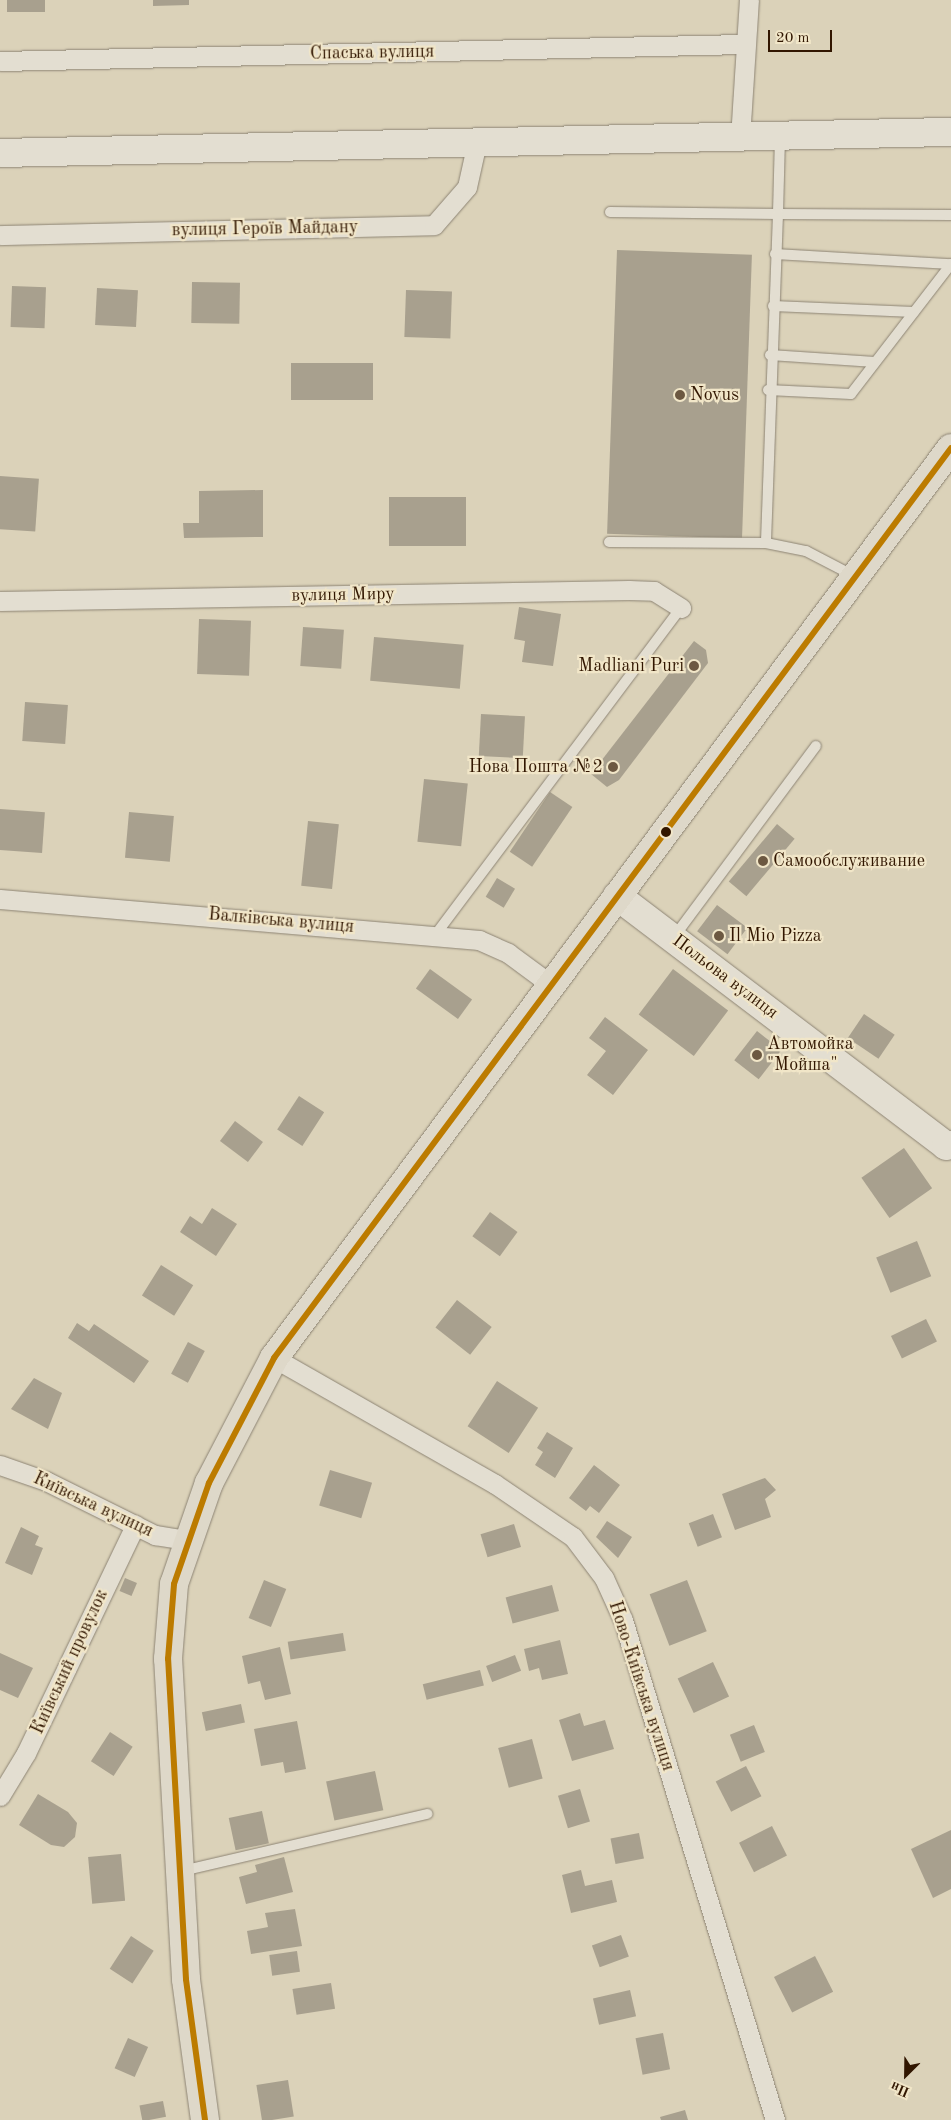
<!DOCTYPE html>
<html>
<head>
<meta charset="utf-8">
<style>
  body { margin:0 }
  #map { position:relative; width:951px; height:2120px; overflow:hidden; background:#dbd2b9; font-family:"Old Standard TT",serif }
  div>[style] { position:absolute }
  .building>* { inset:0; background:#a8a08e; transform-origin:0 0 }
  .roads { filter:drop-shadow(0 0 1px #8d8474) drop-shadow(0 0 1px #8d8474) }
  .lane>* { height:10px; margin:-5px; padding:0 5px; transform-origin:5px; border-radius:5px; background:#e3ded1 }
  .street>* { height:19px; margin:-9.5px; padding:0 9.5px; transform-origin:9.5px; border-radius:9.5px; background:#e3ded1 }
  .secondary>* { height:28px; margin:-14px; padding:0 14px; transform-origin:14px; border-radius:14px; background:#e3ded1 }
  .primary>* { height:28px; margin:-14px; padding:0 14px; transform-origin:14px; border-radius:14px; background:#ded8c9 }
  .bus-1>* { height:6px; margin:-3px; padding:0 3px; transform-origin:3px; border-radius:3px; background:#bc7b00 }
  .dots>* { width:14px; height:14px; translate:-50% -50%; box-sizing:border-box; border:2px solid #f1e6c8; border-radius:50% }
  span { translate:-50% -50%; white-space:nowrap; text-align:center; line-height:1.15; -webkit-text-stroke:4.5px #f1e6c8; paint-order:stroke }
  .street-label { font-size:18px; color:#311600 }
  .poi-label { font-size:18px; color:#311600 }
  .left { translate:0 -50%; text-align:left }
  .right { translate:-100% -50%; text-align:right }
  .north { position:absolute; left:881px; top:2050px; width:50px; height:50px; -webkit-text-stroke:4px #f1e6c8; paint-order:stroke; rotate:203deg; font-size:14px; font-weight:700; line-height:20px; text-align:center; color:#311600 }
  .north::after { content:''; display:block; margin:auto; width:18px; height:22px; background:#311600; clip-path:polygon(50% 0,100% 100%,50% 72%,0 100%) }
  .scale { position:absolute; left:768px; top:30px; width:64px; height:22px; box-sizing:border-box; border:2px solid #311600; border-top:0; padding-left:6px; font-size:15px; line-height:18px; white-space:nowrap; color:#311600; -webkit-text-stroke:4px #f1e6c8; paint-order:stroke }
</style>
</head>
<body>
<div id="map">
  <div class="building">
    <i style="left:7px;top:0;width:38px;height:12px"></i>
    <i style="clip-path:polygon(153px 0,189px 0,189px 5px,153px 6px)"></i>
    <i style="left:617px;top:250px;width:135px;height:284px;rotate:2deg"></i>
    <i style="left:192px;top:282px;width:48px;height:41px;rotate:1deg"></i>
    <i style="left:12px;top:286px;width:34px;height:41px;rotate:2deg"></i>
    <i style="left:97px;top:288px;width:41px;height:37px;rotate:3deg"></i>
    <i style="left:406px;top:290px;width:46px;height:47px;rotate:2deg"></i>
    <i style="left:291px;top:363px;width:82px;height:37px"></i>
    <i style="left:0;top:476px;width:39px;height:53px;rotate:4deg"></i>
    <i style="clip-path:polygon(263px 490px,263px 537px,184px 538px,183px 523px,199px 523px,199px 491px)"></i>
    <i style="left:389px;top:497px;width:77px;height:49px"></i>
    <i style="clip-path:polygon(519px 607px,561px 614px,553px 666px,522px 662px,525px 641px,514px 639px)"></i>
    <i style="left:199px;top:619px;width:52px;height:55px;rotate:2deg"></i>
    <i style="left:303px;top:627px;width:41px;height:39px;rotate:4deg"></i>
    <i style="left:374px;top:637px;width:90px;height:44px;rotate:5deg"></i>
    <i style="clip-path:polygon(694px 641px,706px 650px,708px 663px,619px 780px,607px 787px,591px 774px)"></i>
    <i style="left:25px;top:702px;width:43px;height:39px;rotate:4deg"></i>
    <i style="left:481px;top:714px;width:44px;height:42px;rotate:3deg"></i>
    <i style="left:424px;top:779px;width:44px;height:63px;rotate:6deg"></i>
    <i style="left:550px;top:792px;width:27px;height:72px;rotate:34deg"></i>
    <i style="left:0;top:809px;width:45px;height:41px;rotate:4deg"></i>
    <i style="left:129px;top:812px;width:45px;height:46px;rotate:5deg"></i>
    <i style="left:308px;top:821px;width:31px;height:65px;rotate:6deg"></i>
    <i style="left:777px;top:824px;width:23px;height:75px;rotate:40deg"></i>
    <i style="left:497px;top:878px;width:21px;height:22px;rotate:31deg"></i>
    <i style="left:717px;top:905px;width:38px;height:33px;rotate:37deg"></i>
    <i style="left:430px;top:969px;width:52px;height:24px;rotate:36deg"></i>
    <i style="left:673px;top:969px;width:69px;height:57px;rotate:37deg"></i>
    <i style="left:864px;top:1014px;width:37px;height:29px;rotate:34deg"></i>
    <i style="clip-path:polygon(605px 1017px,648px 1050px,613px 1095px,587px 1075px,606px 1051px,589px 1038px)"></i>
    <i style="left:757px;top:1031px;width:31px;height:37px;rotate:38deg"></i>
    <i style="left:299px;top:1096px;width:30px;height:40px;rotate:33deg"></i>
    <i style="left:235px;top:1121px;width:35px;height:25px;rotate:37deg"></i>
    <i style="left:904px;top:1148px;width:49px;height:52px;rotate:55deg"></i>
    <i style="clip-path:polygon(212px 1208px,237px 1224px,216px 1256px,180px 1232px,190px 1216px,202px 1224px)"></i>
    <i style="left:490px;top:1212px;width:34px;height:30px;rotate:36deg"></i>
    <i style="left:917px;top:1241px;width:38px;height:44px;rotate:68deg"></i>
    <i style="left:161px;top:1265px;width:38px;height:36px;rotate:32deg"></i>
    <i style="left:457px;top:1300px;width:44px;height:35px;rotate:38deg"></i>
    <i style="left:926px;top:1319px;width:25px;height:39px;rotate:64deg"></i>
    <i style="clip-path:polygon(77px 1323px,89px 1331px,94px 1324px,149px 1361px,134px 1383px,68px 1338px)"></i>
    <i style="left:188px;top:1342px;width:19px;height:36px;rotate:28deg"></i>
    <i style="clip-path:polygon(34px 1378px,62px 1393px,48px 1429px,11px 1409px)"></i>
    <i style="left:497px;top:1381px;width:49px;height:54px;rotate:33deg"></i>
    <i style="clip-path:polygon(547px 1432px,573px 1448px,555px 1478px,535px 1465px,543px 1452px,537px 1448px)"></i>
    <i style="clip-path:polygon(594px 1465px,620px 1485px,599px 1513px,590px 1506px,586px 1511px,569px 1498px)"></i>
    <i style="left:330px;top:1470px;width:44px;height:37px;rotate:17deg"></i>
    <i style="clip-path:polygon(765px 1478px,776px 1490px,765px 1499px,771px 1517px,735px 1530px,722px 1494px)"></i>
    <i style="left:713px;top:1514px;width:25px;height:26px;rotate:69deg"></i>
    <i style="clip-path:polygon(607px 1521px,632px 1537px,618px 1558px,596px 1537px)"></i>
    <i style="left:514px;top:1524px;width:24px;height:35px;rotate:73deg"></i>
    <i style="clip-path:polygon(21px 1527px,39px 1536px,35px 1545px,43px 1548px,32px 1575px,5px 1563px)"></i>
    <i style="left:125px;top:1578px;width:13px;height:14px;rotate:23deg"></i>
    <i style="left:264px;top:1580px;width:24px;height:41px;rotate:22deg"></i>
    <i style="left:687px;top:1580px;width:55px;height:40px;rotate:69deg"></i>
    <i style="left:552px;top:1585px;width:27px;height:48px;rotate:75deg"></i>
    <i style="left:343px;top:1633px;width:18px;height:56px;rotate:81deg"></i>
    <i style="clip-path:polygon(560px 1640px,568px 1674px,542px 1680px,539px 1668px,529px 1671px,524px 1649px)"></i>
    <i style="clip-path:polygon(280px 1647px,291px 1694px,265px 1700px,260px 1681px,248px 1684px,242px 1656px)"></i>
    <i style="clip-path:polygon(0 1653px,33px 1668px,18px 1698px,0 1690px)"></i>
    <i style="left:515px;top:1655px;width:17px;height:31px;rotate:69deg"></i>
    <i style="left:713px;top:1662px;width:38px;height:39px;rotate:65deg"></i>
    <i style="left:480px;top:1670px;width:16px;height:59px;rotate:76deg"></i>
    <i style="left:241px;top:1704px;width:19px;height:40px;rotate:78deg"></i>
    <i style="clip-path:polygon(580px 1713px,584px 1726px,605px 1720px,614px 1749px,572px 1761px,559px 1720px)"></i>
    <i style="clip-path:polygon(297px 1721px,306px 1769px,285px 1773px,283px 1762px,261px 1766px,254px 1729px)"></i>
    <i style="left:754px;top:1725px;width:29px;height:26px;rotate:68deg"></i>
    <i style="left:110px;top:1732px;width:27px;height:35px;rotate:33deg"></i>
    <i style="left:532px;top:1739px;width:41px;height:35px;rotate:75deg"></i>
    <i style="left:746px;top:1766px;width:34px;height:34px;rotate:63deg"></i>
    <i style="left:375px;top:1771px;width:40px;height:50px;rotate:78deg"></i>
    <i style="left:580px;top:1789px;width:34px;height:23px;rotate:73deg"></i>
    <i style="clip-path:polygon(38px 1794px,68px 1812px,77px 1823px,75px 1837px,64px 1847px,51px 1845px,19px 1825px)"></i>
    <i style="left:262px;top:1811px;width:33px;height:34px;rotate:78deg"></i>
    <i style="left:772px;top:1826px;width:33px;height:37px;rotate:63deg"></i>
    <i style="clip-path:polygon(951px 1830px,951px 1889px,933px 1898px,911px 1849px)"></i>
    <i style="left:639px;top:1833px;width:26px;height:29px;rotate:79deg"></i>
    <i style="left:121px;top:1854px;width:47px;height:33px;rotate:85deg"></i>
    <i style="clip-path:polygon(284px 1857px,293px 1892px,246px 1904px,239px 1877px,257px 1872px,255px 1865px)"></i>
    <i style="clip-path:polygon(581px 1870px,585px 1886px,612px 1880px,617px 1902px,571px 1913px,562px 1875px)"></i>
    <i style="clip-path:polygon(295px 1909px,302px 1946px,251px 1954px,247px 1931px,268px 1927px,265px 1913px)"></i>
    <i style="left:621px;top:1935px;width:23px;height:31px;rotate:70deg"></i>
    <i style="left:131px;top:1936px;width:27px;height:39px;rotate:33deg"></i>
    <i style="left:297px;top:1951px;width:21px;height:28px;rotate:82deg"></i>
    <i style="left:815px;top:1956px;width:40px;height:46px;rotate:63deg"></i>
    <i style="left:331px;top:1983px;width:26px;height:39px;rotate:81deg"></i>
    <i style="left:630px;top:1990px;width:27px;height:38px;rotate:77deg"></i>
    <i style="left:663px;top:2033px;width:37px;height:28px;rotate:79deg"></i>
    <i style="left:128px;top:2038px;width:22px;height:33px;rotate:24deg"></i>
    <i style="left:288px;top:2080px;width:37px;height:32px;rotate:81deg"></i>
    <i style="left:163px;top:2101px;width:16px;height:24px;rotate:79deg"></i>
    <i style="clip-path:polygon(685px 2110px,688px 2120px,661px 2120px,660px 2117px)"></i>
  </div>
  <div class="roads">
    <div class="lane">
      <i style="left:780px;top:137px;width:77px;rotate:91.5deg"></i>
      <i style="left:778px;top:214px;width:173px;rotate:0.3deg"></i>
      <i style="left:610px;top:212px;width:168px;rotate:0.7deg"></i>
      <i style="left:778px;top:214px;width:329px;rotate:92.1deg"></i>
      <i style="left:775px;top:254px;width:176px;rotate:3.3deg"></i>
      <i style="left:773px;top:306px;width:141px;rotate:2.4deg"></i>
      <i style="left:770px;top:355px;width:105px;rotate:3.8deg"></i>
      <i style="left:768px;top:390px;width:83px;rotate:2.8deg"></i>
      <i style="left:851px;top:394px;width:164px;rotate:-52.4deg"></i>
      <i style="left:609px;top:542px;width:157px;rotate:0.4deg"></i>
      <i style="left:766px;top:543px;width:41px;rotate:11.3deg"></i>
      <i style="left:806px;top:551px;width:54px;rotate:27.5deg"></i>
      <i style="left:436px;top:934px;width:408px;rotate:-53.1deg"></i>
      <i style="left:674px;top:937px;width:238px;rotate:-53.4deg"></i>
      <i style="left:182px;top:1871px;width:252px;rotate:-13.1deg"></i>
    </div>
    <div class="street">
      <i style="left:0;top:61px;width:744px;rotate:-1.31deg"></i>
      <i style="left:740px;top:138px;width:138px;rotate:-86.3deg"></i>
      <i style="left:0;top:235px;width:434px;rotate:-1.3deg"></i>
      <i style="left:434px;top:225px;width:50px;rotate:-49deg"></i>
      <i style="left:467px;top:187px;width:46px;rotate:-77.5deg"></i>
      <i style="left:0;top:601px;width:629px;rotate:-1deg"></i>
      <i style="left:629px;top:590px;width:25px;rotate:2deg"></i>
      <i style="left:654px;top:591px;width:32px;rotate:32deg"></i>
      <i style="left:0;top:899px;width:481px;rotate:4.9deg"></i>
      <i style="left:479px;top:940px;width:32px;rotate:24deg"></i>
      <i style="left:508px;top:953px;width:52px;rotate:36.4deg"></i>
      <i style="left:274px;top:1358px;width:254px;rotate:29.7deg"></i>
      <i style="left:495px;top:1484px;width:94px;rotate:34.2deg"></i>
      <i style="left:573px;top:1537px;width:51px;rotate:52.9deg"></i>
      <i style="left:604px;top:1578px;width:46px;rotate:65.7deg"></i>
      <i style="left:623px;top:1620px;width:523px;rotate:73.09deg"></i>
      <i style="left:0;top:1465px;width:49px;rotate:19.2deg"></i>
      <i style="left:46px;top:1481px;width:122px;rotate:26.4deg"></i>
      <i style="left:155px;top:1535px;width:31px;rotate:9deg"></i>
      <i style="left:0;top:1796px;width:50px;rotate:-58.8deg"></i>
      <i style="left:26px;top:1753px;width:253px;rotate:-64.4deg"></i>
    </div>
    <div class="secondary">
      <i style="left:0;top:153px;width:951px;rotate:-1.27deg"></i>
      <i style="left:617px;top:896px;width:413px;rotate:37.2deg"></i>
      <i style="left:946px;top:1146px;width:5px;rotate:-11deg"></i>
    </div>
    <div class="primary">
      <i style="left:205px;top:2120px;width:142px;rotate:-97.7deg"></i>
      <i style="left:186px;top:1979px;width:321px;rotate:-93.2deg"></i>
      <i style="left:168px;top:1659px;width:75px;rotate:-85.4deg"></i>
      <i style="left:174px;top:1584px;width:107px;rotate:-70.9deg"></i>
      <i style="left:209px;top:1483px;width:141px;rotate:-62.5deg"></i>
      <i style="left:274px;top:1358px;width:1134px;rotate:-53.35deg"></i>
    </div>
  </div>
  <div class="bus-1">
    <i style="left:205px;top:2120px;width:142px;rotate:-97.7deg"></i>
    <i style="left:186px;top:1979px;width:321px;rotate:-93.2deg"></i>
    <i style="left:168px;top:1659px;width:75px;rotate:-85.4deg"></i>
    <i style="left:174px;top:1584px;width:107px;rotate:-70.9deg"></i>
    <i style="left:209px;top:1483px;width:141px;rotate:-62.5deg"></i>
    <i style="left:274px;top:1358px;width:1134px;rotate:-53.35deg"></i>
  </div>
  <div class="dots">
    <i style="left:680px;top:395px;background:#6c5841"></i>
    <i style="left:694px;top:666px;background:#6c5841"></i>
    <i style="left:613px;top:767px;background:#6c5841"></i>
    <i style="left:666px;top:832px;background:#311600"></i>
    <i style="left:763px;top:861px;background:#6c5841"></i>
    <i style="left:719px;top:936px;background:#6c5841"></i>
    <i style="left:757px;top:1055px;background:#6c5841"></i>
  </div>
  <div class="street-label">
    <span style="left:372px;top:53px;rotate:-1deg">Спаська вулиця</span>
    <span style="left:265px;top:229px;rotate:-1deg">вулиця Героїв Майдану</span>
    <span style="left:343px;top:595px;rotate:-1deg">вулиця Миру</span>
    <span style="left:281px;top:921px;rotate:5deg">Валківська вулиця</span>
    <span style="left:725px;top:977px;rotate:37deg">Польова вулиця</span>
    <span style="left:93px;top:1505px;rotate:25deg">Київська вулиця</span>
    <span style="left:70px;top:1662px;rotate:-65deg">Київський провулок</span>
    <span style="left:641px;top:1686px;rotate:72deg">Ново-Київська вулиця</span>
  </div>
  <div class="poi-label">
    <span class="left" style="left:690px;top:395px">Novus</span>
    <span class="right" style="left:684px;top:666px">Madliani Puri</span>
    <span class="right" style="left:603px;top:767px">Нова Пошта №2</span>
    <span class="left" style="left:773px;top:861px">Самообслуживание</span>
    <span class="left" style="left:729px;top:936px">Il Mio Pizza</span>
    <span class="left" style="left:767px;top:1055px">Автомойка<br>"Мойша"</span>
  </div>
  <div class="north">Пн</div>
  <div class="scale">20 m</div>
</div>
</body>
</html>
